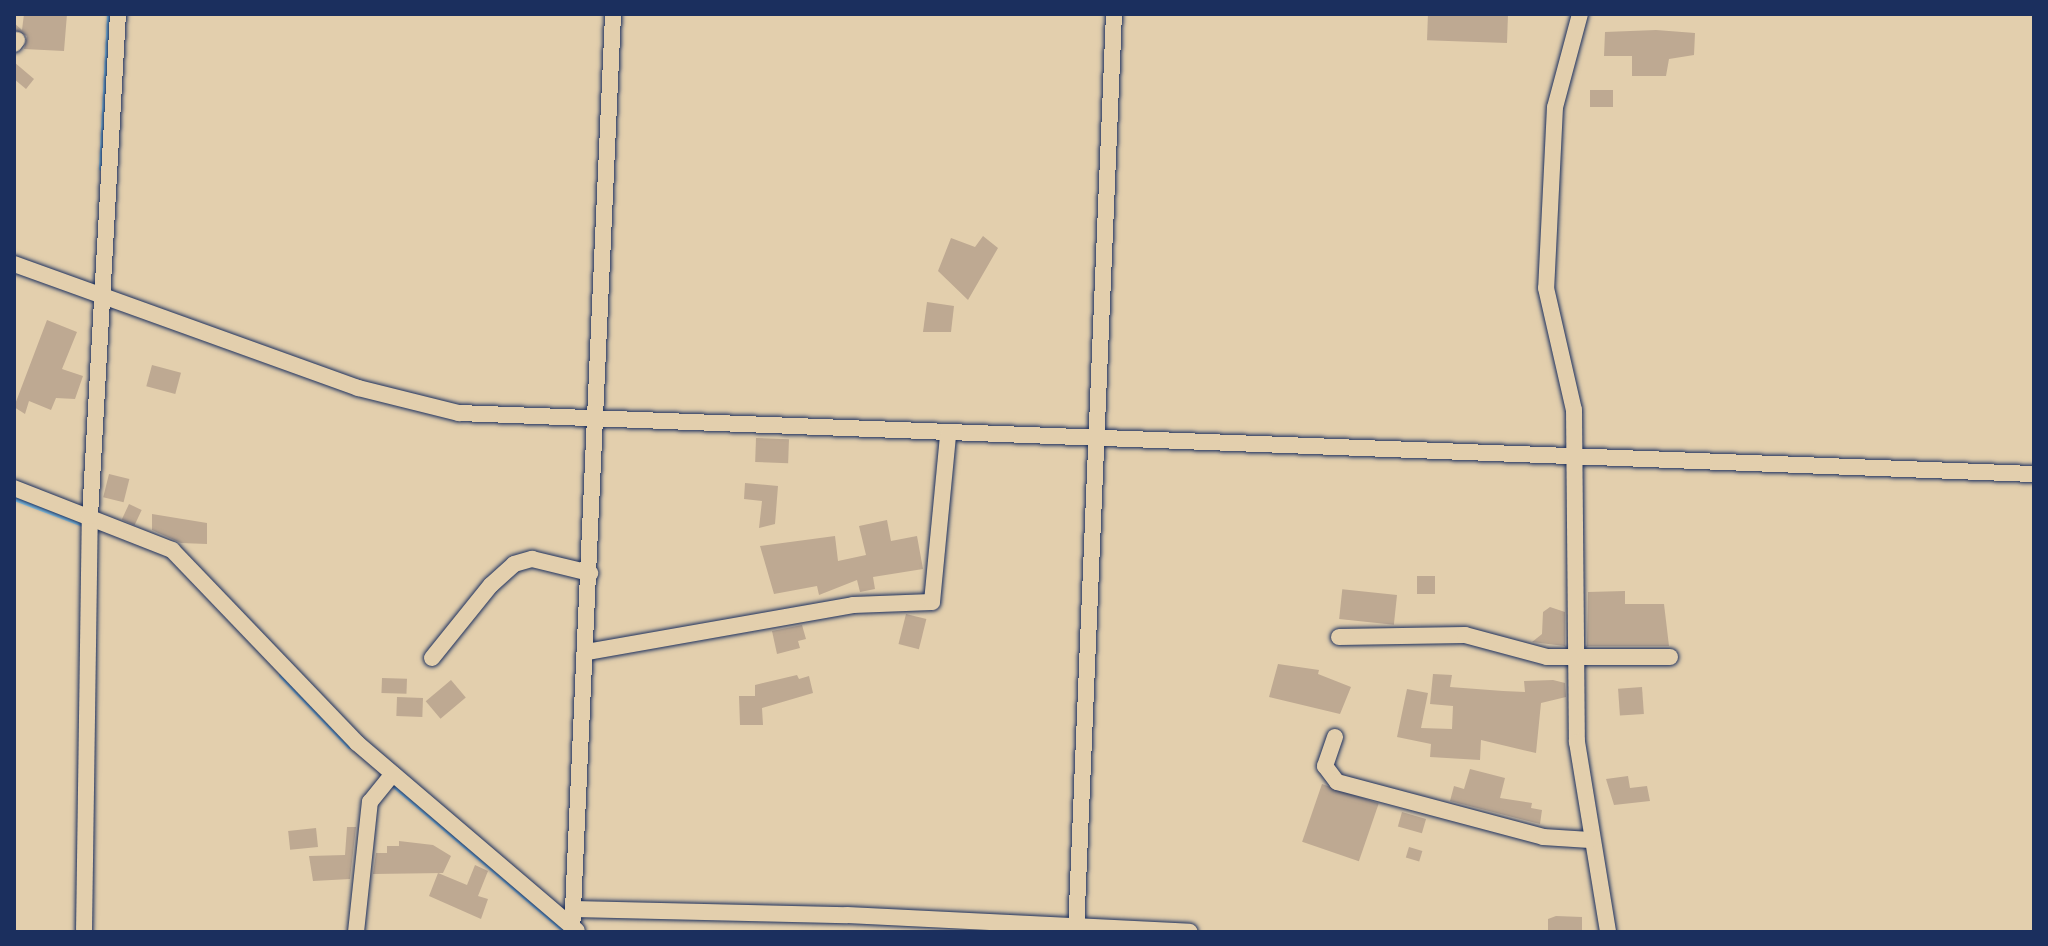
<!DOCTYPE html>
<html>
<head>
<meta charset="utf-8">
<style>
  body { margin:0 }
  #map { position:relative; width:2048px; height:946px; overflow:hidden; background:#e3cfad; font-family:Itim,sans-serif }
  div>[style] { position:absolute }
  .stream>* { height:5px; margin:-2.5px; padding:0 2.5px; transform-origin:2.5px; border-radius:2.5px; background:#88cae9 }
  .building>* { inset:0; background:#bea992; transform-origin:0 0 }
  .roads { filter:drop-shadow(0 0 2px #1b2f5e) drop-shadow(0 0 2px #1b2f5e) }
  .minor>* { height:16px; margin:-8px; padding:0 8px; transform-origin:8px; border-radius:8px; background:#e3cfad }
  span { translate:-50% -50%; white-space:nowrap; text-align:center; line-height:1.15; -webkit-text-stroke:6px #e3cfad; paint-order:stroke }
  .frame { position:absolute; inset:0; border:16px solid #1b2f5e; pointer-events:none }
</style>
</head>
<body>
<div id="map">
  <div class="stream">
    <i style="left:101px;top:168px;width:154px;rotate:-87deg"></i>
    <i style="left:14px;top:498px;width:76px;rotate:20.8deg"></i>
    <i style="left:281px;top:675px;width:98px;rotate:46.2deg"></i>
    <i style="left:389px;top:781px;width:227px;rotate:40.4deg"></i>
  </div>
  <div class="building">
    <i style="clip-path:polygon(24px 14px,67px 14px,64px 51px,24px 49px,27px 36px,14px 30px,14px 23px,22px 30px)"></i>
    <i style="left:1508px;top:14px;width:29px;height:80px;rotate:92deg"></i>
    <i style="clip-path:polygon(1656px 30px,1695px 33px,1694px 55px,1669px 59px,1666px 76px,1632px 76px,1632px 56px,1604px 56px,1605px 32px)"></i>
    <i style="clip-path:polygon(14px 62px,34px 79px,26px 89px,14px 79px)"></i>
    <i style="left:1590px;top:90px;width:23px;height:17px"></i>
    <i style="clip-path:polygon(983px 236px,998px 248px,968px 300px,938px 271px,951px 238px,975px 247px)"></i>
    <i style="clip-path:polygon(927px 302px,954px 306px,951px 332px,923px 332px)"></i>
    <i style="clip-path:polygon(47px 320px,77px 332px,62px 369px,83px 376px,75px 399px,56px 398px,51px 410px,29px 401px,25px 414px,14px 407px)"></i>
    <i style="left:152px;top:365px;width:30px;height:22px;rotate:15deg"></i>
    <i style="left:756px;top:438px;width:33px;height:24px;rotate:2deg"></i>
    <i style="left:109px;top:474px;width:21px;height:24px;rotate:14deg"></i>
    <i style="clip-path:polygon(745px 483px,778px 486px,775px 524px,759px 528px,762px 501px,744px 499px)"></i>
    <i style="left:129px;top:504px;width:14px;height:17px;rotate:25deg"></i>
    <i style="clip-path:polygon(152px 514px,207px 523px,207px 544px,181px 543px,152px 530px)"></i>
    <i style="clip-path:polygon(887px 520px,891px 541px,917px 536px,923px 569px,873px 577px,875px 589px,860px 592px,857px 580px,819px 595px,817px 586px,774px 594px,760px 546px,835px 536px,838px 561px,866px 555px,859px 526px)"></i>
    <i style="left:1417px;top:576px;width:18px;height:18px"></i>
    <i style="clip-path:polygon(1625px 591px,1625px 604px,1664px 604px,1669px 646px,1587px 646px,1588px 592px)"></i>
    <i style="left:1397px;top:595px;width:30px;height:55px;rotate:96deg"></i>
    <i style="clip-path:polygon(1550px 607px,1565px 612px,1565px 646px,1532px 642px,1542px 634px,1543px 612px)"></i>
    <i style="left:906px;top:614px;width:21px;height:31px;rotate:14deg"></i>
    <i style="clip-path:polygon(802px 625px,806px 639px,798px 641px,800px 648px,777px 654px,772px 631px)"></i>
    <i style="clip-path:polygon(1278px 664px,1319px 670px,1318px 674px,1351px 687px,1340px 714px,1269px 697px)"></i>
    <i style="clip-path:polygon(1433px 674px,1452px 675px,1450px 687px,1503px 691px,1525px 692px,1524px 681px,1553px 680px,1565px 683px,1566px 697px,1541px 703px,1536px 753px,1481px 740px,1480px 760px,1430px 757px,1431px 744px,1397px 737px,1407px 689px,1428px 693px,1421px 728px,1452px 729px,1453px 706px,1430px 704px)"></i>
    <i style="clip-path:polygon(797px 675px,799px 679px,809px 676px,813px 693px,762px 708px,763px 725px,740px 725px,739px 696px,755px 696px,755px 685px)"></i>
    <i style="left:382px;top:678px;width:25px;height:15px;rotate:2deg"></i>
    <i style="left:451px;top:680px;width:23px;height:33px;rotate:50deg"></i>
    <i style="left:1642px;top:687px;width:27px;height:24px;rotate:86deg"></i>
    <i style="left:397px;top:697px;width:26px;height:19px;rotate:2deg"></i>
    <i style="clip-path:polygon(1470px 769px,1505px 778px,1500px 798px,1532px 803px,1531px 808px,1542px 810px,1540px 824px,1450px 801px,1454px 786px,1464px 789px)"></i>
    <i style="clip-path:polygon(1628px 776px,1630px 788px,1647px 786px,1650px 801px,1614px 805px,1606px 779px)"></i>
    <i style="left:1322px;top:784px;width:60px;height:61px;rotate:19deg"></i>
    <i style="left:1402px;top:812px;width:25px;height:15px;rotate:16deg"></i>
    <i style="clip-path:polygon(347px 827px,356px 827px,350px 879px,313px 881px,309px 856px,345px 855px)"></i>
    <i style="left:316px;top:828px;width:19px;height:28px;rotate:84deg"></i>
    <i style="clip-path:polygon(399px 841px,433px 845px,451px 856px,443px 873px,373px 874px,376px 853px,387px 853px,387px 846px,399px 846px)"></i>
    <i style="left:1409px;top:847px;width:14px;height:11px;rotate:17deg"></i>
    <i style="clip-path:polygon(475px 865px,488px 871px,478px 896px,488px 899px,481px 919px,429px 896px,438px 873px,467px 885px)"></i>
    <i style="clip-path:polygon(1556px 916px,1582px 917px,1582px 932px,1548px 932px,1548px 919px)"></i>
  </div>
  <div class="roads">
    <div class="minor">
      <i style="left:1580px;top:14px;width:96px;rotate:105deg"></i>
      <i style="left:1555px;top:107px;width:181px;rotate:92.8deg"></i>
      <i style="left:1546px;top:288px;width:125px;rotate:77.1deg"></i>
      <i style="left:1574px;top:410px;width:332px;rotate:89.5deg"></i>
      <i style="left:1577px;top:742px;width:193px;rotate:80.7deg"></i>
      <i style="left:14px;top:44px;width:5px;rotate:-53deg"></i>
      <i style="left:14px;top:264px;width:366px;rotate:19.8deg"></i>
      <i style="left:358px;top:388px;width:104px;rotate:13.9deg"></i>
      <i style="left:459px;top:413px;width:1576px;rotate:2.22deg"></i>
      <i style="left:14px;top:488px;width:170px;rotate:21.4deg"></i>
      <i style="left:172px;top:550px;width:267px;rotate:46.2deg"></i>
      <i style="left:357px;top:743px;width:289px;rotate:40.5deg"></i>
      <i style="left:1339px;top:637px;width:126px;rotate:-0.9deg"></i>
      <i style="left:1465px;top:635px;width:85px;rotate:15deg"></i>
      <i style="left:1547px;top:657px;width:123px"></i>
      <i style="left:587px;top:652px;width:270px;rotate:-10deg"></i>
      <i style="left:853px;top:605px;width:79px;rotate:-2.2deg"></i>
      <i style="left:932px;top:602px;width:168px;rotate:-84.5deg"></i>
      <i style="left:432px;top:658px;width:94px;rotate:-51.1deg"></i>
      <i style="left:491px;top:585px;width:31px;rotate:-42deg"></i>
      <i style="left:514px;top:564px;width:19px;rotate:-16deg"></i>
      <i style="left:532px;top:559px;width:60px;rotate:13.6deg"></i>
      <i style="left:1335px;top:737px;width:31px;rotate:109deg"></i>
      <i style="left:1325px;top:766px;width:20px;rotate:53deg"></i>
      <i style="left:1337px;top:782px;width:213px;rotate:14.9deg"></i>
      <i style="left:1543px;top:837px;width:47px;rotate:3.7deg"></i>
      <i style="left:573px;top:909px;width:274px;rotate:1.3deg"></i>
      <i style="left:847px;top:915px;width:343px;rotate:2.8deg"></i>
      <i style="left:84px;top:932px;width:416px;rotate:-89.2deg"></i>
      <i style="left:90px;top:516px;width:503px;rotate:-86.81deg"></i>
      <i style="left:356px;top:932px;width:131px;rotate:-83.9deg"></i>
      <i style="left:370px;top:802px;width:36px;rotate:-51deg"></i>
      <i style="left:572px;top:932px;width:919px;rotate:-87.44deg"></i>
      <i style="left:1076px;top:932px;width:919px;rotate:-87.63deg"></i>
    </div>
  </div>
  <div class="frame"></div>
</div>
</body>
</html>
